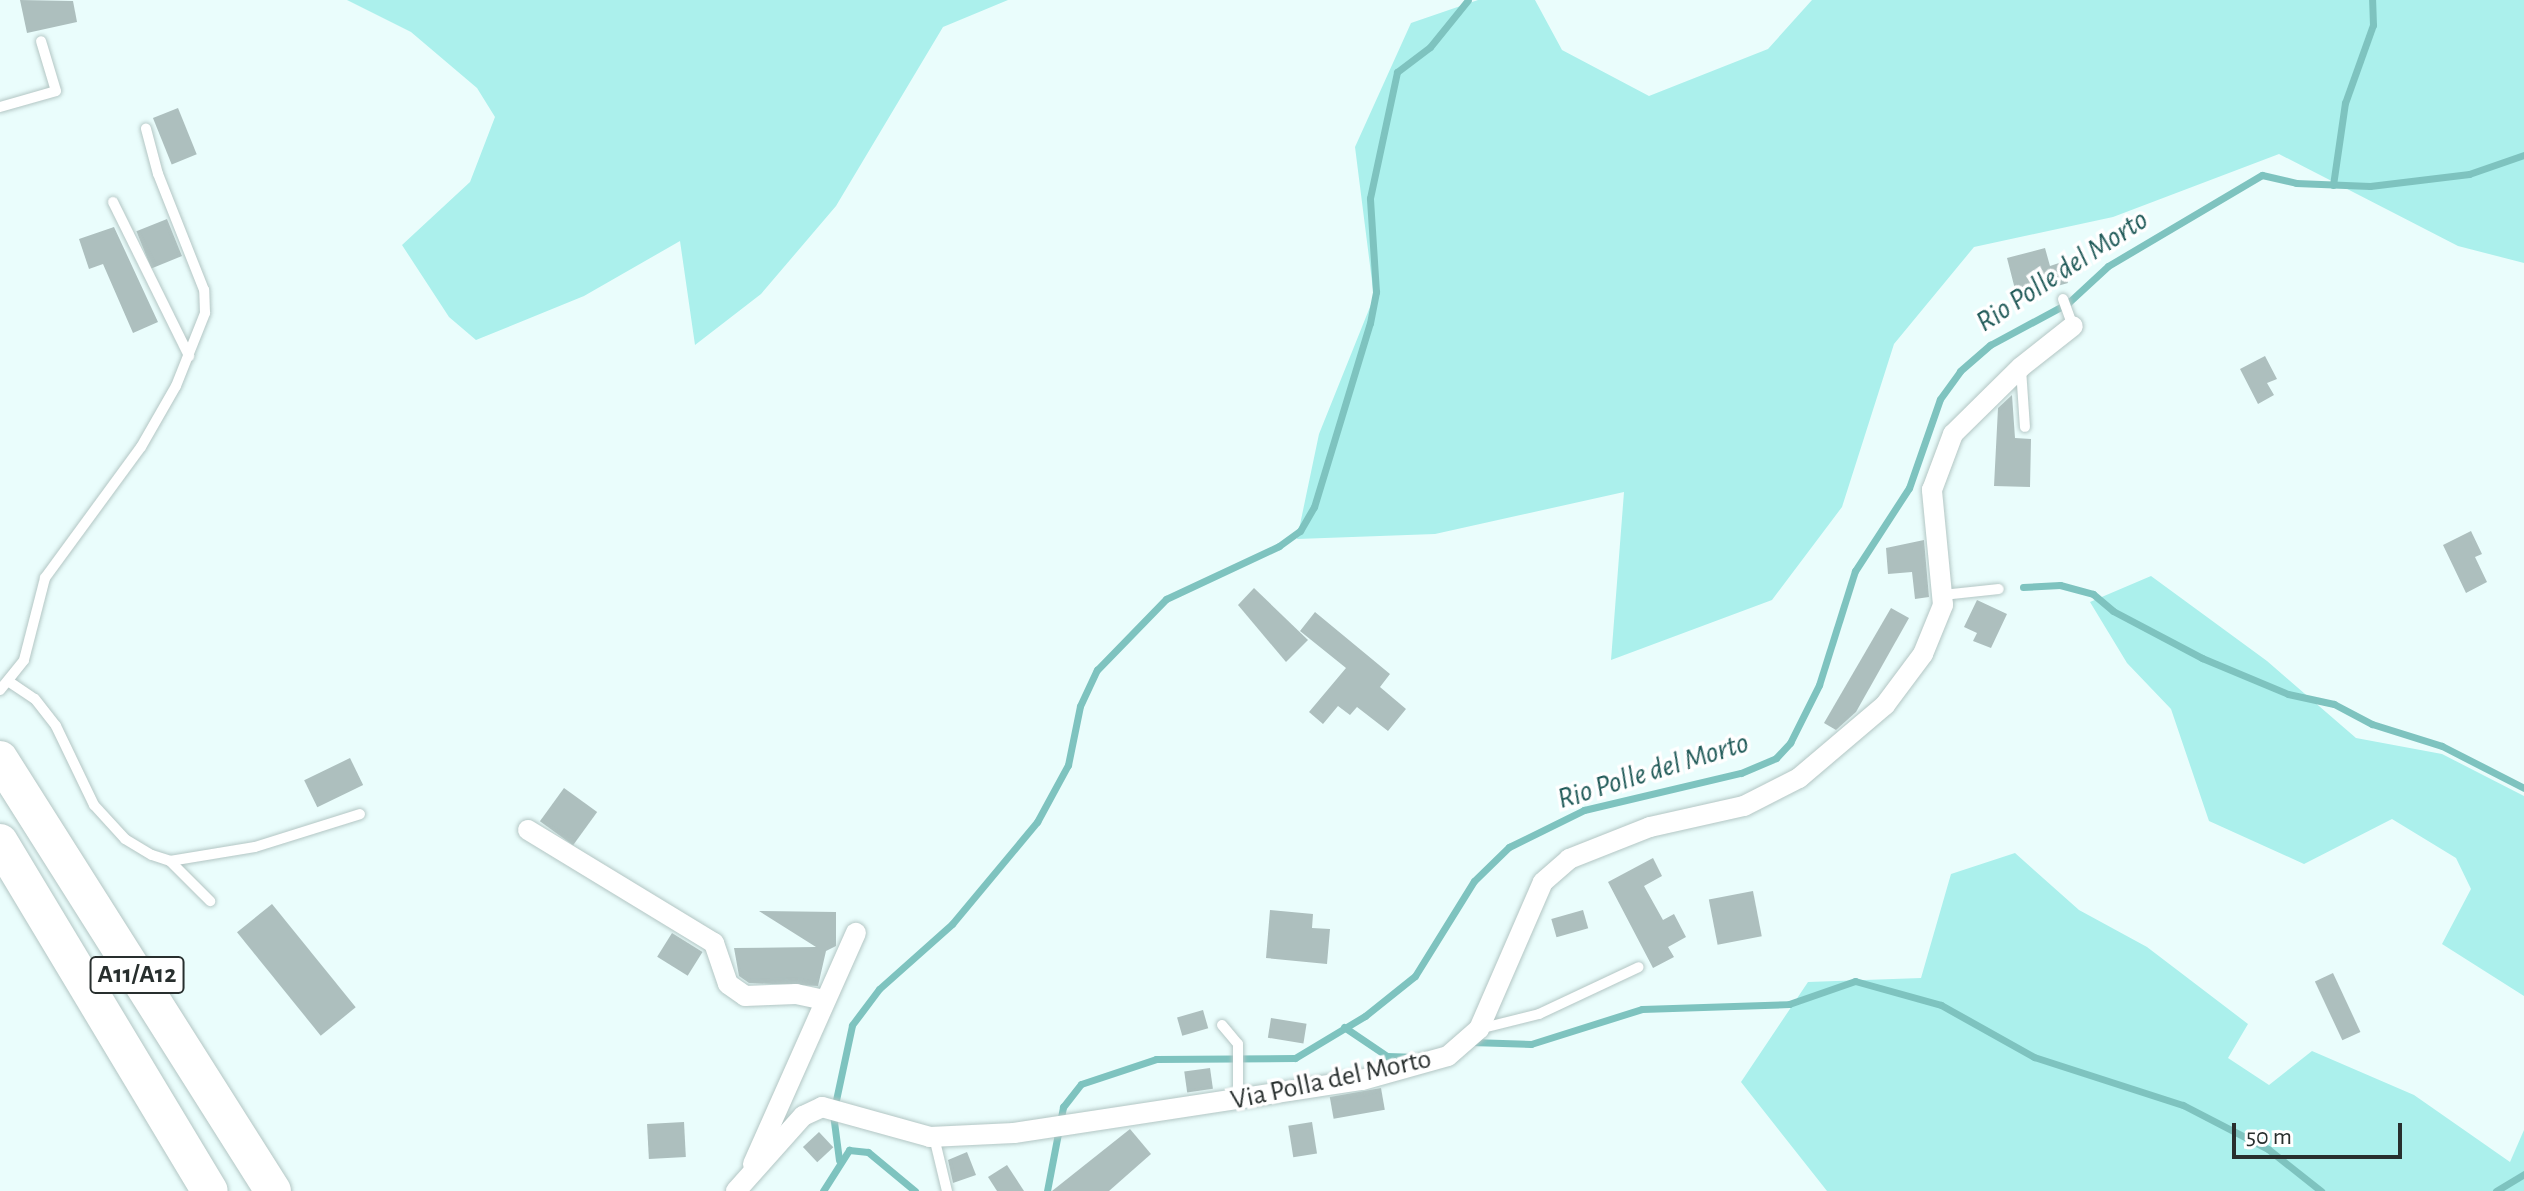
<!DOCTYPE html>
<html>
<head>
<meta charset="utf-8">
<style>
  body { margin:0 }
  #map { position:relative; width:2524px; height:1191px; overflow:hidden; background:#eafdfc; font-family:"Alegreya Sans",sans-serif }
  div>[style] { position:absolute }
  .green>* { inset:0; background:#abf0ec }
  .stream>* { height:7px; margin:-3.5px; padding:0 3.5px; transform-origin:3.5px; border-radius:3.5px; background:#7ec3bf }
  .building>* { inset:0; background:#adbfbe; transform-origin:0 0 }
  .roads { filter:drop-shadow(0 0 2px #b3c6c4) drop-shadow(0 0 2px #b3c6c4) }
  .lane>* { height:10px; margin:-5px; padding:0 5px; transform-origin:5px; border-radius:5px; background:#fff }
  .street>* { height:20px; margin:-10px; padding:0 10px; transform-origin:10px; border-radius:10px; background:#fff }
  .highway>* { height:36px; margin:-18px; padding:0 18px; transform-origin:18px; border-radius:18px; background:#fff }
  span { translate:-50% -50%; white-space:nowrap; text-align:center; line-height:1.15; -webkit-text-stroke:7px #fff; paint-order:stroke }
  .shield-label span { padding:2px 6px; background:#fff; border:2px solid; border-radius:6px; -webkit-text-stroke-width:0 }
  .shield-label { font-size:26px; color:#282f2e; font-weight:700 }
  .street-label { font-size:28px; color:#282f2e }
  .water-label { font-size:30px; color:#1f5957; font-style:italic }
  .scale { position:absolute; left:2232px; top:1123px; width:170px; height:36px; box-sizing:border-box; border:4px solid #282f2e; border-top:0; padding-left:10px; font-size:24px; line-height:28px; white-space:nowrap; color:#282f2e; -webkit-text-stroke:6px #fff; paint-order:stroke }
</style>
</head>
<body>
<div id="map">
  <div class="green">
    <i style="clip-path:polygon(347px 0,1008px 0,943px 27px,836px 206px,761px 294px,695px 345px,680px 241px,584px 296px,476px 340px,449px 317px,402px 245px,470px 182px,495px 117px,477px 88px,411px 32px)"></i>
    <i style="clip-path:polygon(1478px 0,1535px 0,1562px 50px,1649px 96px,1768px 49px,1812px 0,2524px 0,2524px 263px,2458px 246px,2279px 154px,2113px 217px,1974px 247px,1894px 344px,1842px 507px,1772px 600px,1611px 660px,1624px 492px,1435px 534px,1297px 539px,1319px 434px,1374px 297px,1355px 147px,1411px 23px)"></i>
    <i style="clip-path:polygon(2151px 576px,2267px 661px,2356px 738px,2442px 754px,2524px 796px,2524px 996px,2442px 944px,2471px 889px,2456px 858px,2392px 819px,2304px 864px,2209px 821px,2171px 709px,2127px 663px,2090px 602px)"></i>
    <i style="clip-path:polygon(2015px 853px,2079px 910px,2147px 947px,2248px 1024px,2228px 1058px,2269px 1085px,2312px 1051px,2414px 1095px,2510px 1162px,2524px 1130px,2524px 1191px,1827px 1191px,1741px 1082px,1808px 982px,1921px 978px,1951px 874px)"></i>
  </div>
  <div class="stream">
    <i style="left:2333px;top:185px;width:83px;rotate:-81.7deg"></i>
    <i style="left:2345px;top:103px;width:83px;rotate:-70.3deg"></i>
    <i style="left:2373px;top:25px;width:25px;rotate:-92deg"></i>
    <i style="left:2023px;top:587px;width:37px;rotate:-3deg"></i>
    <i style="left:2060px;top:585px;width:34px;rotate:15deg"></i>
    <i style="left:2093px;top:594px;width:26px;rotate:40deg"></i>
    <i style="left:2113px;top:611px;width:101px;rotate:27.8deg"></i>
    <i style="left:2202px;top:658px;width:93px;rotate:22.7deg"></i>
    <i style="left:2288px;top:694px;width:47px;rotate:12.3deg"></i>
    <i style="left:2334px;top:704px;width:43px;rotate:27.8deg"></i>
    <i style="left:2372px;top:724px;width:73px;rotate:17.4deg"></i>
    <i style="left:2442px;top:746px;width:92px;rotate:27.1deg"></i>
    <i style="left:1344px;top:1027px;width:52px;rotate:34deg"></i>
    <i style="left:1387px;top:1056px;width:30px;rotate:2deg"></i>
    <i style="left:1471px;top:1042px;width:60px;rotate:1.9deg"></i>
    <i style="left:1531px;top:1044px;width:116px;rotate:-17.5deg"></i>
    <i style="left:1642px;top:1009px;width:147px;rotate:-1.9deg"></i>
    <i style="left:1789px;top:1004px;width:70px;rotate:-19.2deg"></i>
    <i style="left:1855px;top:981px;width:89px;rotate:15.6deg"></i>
    <i style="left:1941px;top:1005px;width:107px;rotate:29.2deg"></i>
    <i style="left:2034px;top:1057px;width:157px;rotate:17.9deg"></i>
    <i style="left:2183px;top:1105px;width:96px;rotate:27.4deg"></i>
    <i style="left:2268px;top:1149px;width:68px;rotate:38.4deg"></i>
    <i style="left:839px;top:1160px;width:46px;rotate:-97.4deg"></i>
    <i style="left:833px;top:1114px;width:91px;rotate:-77.9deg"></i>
    <i style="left:852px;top:1025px;width:45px;rotate:-53.1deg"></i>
    <i style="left:879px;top:989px;width:98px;rotate:-41.7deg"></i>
    <i style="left:952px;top:924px;width:133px;rotate:-50.2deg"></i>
    <i style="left:1037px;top:822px;width:65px;rotate:-61.5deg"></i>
    <i style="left:1068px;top:765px;width:60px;rotate:-78.5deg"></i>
    <i style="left:1080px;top:706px;width:40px;rotate:-65deg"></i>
    <i style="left:1097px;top:670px;width:99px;rotate:-45.8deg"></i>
    <i style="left:1166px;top:599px;width:125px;rotate:-25.1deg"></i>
    <i style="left:1279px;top:546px;width:26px;rotate:-36deg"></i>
    <i style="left:1300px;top:531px;width:28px;rotate:-60deg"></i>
    <i style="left:1314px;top:507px;width:192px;rotate:-73.1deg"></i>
    <i style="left:1370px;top:323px;width:32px;rotate:-79deg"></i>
    <i style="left:1376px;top:292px;width:94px;rotate:-93.7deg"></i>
    <i style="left:1370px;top:198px;width:129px;rotate:-77.9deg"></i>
    <i style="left:1397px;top:72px;width:41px;rotate:-37.1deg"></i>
    <i style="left:1430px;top:47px;width:60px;rotate:-51deg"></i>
    <i style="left:823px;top:1191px;width:49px;rotate:-57.6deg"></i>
    <i style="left:849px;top:1150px;width:19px;rotate:6deg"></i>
    <i style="left:868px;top:1152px;width:61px;rotate:39.7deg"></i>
    <i style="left:1047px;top:1191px;width:86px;rotate:-79.2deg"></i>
    <i style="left:1063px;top:1107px;width:29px;rotate:-52deg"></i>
    <i style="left:1081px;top:1084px;width:79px;rotate:-18.4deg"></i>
    <i style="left:1156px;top:1059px;width:139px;rotate:-0.4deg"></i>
    <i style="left:1295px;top:1058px;width:82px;rotate:-31deg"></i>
    <i style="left:1365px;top:1016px;width:64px;rotate:-38.7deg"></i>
    <i style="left:1415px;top:976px;width:112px;rotate:-58.2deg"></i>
    <i style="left:1474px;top:881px;width:49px;rotate:-44.2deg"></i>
    <i style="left:1509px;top:847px;width:84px;rotate:-26.3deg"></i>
    <i style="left:1584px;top:810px;width:161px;rotate:-13.3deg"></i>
    <i style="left:1741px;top:773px;width:38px;rotate:-23deg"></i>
    <i style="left:1776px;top:758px;width:21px;rotate:-47deg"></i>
    <i style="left:1790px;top:743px;width:65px;rotate:-63.4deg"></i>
    <i style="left:1819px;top:685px;width:120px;rotate:-72.5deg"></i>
    <i style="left:1855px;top:571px;width:99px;rotate:-57deg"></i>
    <i style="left:1909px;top:488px;width:94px;rotate:-70.8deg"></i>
    <i style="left:1940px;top:399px;width:34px;rotate:-54deg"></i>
    <i style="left:1960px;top:371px;width:40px;rotate:-41deg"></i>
    <i style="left:1990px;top:345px;width:89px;rotate:-28.3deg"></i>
    <i style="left:2068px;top:303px;width:54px;rotate:-42.8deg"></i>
    <i style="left:2108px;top:266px;width:179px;rotate:-30.6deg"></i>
    <i style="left:2262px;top:175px;width:35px;rotate:13deg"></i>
    <i style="left:2296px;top:183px;width:74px;rotate:2.3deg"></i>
    <i style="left:2370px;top:186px;width:100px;rotate:-6.9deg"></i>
    <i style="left:2469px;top:174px;width:58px;rotate:-19.1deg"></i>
    <i style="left:2496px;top:1191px;width:33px;rotate:-31deg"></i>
  </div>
  <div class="building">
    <i style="clip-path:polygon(20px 0,73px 1px,77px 22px,27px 33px)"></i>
    <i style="left:178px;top:108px;width:50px;height:27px;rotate:68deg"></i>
    <i style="left:167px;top:219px;width:40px;height:33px;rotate:68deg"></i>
    <i style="clip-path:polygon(114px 227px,158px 322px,133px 333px,103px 264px,89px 269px,79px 239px)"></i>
    <i style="clip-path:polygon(2045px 248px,2050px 266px,2062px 262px,2068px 283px,2017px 297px,2007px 258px)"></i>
    <i style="clip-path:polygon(2265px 356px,2277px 379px,2267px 383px,2274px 395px,2258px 404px,2240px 369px)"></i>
    <i style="clip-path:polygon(2012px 395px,2015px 438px,2031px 439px,2030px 487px,1994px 486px,1998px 408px)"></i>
    <i style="clip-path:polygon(2471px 531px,2482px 554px,2475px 557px,2487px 582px,2466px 593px,2443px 545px)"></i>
    <i style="clip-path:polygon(1924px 540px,1929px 597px,1915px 599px,1912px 572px,1888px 574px,1886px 548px)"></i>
    <i style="clip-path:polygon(1254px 588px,1308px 640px,1286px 662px,1238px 605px)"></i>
    <i style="clip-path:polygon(1977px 600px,2007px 614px,1991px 648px,1973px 641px,1977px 633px,1964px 627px)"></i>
    <i style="clip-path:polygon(1891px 608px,1909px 618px,1856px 712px,1836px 730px,1824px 723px)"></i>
    <i style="clip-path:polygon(1315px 612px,1390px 674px,1380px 687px,1406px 709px,1388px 731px,1357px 707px,1350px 715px,1338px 706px,1323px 724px,1309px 712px,1346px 668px,1300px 631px)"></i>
    <i style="left:350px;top:758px;width:30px;height:51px;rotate:64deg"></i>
    <i style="left:564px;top:788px;width:41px;height:41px;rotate:36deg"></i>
    <i style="clip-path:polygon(1653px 858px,1662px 876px,1644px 886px,1663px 920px,1674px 914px,1686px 937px,1668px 947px,1674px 957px,1653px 968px,1608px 882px)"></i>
    <i style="left:1753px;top:891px;width:46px;height:45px;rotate:79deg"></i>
    <i style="left:272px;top:904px;width:133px;height:45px;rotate:51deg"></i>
    <i style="clip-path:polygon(1270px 910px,1313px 914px,1312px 928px,1330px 929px,1327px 964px,1266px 958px)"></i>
    <i style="left:1583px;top:910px;width:19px;height:33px;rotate:74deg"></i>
    <i style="clip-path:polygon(759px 911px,836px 912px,836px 946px,826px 951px,818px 986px,749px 983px,739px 976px,734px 948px,816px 947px)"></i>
    <i style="left:672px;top:933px;width:36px;height:28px;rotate:32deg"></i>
    <i style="left:2333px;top:973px;width:65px;height:20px;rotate:65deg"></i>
    <i style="left:1203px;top:1010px;width:19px;height:27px;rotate:74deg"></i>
    <i style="left:1271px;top:1018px;width:36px;height:20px;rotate:9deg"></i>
    <i style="left:1210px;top:1068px;width:21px;height:26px;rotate:82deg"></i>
    <i style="left:1381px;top:1088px;width:22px;height:52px;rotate:80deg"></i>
    <i style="left:684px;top:1122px;width:35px;height:37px;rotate:87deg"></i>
    <i style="left:1312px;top:1122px;width:32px;height:24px;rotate:81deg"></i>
    <i style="clip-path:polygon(1130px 1129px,1151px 1154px,1109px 1191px,1052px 1191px)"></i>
    <i style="left:819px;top:1132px;width:21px;height:22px;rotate:47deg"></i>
    <i style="clip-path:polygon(967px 1152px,976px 1175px,953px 1183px,948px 1160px)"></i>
    <i style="clip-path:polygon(1007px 1165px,1024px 1191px,997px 1191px,988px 1177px)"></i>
  </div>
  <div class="roads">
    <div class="lane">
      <i style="left:0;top:107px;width:58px;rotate:-15.9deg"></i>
      <i style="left:56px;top:91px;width:52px;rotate:-106.7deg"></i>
      <i style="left:113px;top:202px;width:172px;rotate:63.7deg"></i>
      <i style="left:2063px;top:299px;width:29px;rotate:70deg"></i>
      <i style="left:2021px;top:369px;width:58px;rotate:86.1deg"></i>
      <i style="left:1943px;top:595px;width:56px;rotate:-6.1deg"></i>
      <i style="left:8px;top:681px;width:32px;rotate:34deg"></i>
      <i style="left:35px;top:699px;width:34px;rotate:52deg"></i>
      <i style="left:56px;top:726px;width:88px;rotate:64.3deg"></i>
      <i style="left:94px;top:805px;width:46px;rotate:47.6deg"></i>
      <i style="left:125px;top:839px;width:31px;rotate:31deg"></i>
      <i style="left:152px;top:855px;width:19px;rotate:18deg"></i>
      <i style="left:170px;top:861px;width:86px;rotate:-9.4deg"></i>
      <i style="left:255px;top:847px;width:110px;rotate:-17.4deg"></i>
      <i style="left:0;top:690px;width:38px;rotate:-51deg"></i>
      <i style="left:24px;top:660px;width:85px;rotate:-75.6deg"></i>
      <i style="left:45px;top:578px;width:162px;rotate:-53.8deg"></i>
      <i style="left:141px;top:447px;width:70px;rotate:-60.2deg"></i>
      <i style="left:176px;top:386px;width:79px;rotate:-68.3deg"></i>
      <i style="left:205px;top:313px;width:23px;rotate:-92deg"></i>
      <i style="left:204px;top:290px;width:125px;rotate:-111.6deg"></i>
      <i style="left:158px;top:174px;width:47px;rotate:-104.9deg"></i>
      <i style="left:170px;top:861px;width:57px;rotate:45deg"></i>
      <i style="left:1222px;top:1025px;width:25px;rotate:50deg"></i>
      <i style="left:1238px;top:1044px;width:56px;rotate:90deg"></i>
      <i style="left:1479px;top:1029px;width:62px;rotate:-14deg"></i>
      <i style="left:1539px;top:1014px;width:110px;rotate:-25.2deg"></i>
      <i style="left:934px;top:1137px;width:56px;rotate:76.5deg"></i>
    </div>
    <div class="street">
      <i style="left:528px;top:830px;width:218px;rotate:31.3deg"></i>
      <i style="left:714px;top:943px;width:43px;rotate:71.1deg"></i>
      <i style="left:728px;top:984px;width:21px;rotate:35deg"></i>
      <i style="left:745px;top:996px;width:51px;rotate:-2.2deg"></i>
      <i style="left:796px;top:994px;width:29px;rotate:12deg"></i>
      <i style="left:753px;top:1164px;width:253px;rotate:-66deg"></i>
      <i style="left:736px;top:1191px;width:101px;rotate:-48.2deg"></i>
      <i style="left:803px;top:1116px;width:21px;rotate:-25deg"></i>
      <i style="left:822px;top:1107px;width:112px;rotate:15.5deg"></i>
      <i style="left:930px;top:1137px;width:84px;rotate:-2.7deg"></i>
      <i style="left:1014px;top:1133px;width:352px;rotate:-8.7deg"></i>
      <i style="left:1362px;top:1080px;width:89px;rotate:-15.6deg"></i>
      <i style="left:1448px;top:1056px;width:41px;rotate:-41.1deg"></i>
      <i style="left:1479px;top:1029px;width:160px;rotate:-66.5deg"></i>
      <i style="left:1543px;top:882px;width:35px;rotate:-41deg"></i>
      <i style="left:1569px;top:859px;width:87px;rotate:-21.6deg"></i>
      <i style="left:1650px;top:827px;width:96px;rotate:-12.6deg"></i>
      <i style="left:1744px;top:806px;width:62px;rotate:-27deg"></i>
      <i style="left:1799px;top:778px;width:113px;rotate:-40.3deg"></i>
      <i style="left:1885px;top:705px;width:64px;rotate:-53.3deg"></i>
      <i style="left:1923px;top:654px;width:53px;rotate:-67.8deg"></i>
      <i style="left:1943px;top:605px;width:116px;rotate:-95.5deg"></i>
      <i style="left:1932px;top:490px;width:60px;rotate:-69.4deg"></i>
      <i style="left:1953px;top:434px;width:95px;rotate:-44.6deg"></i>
      <i style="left:2021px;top:367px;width:66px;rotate:-38.3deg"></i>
    </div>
    <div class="highway">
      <i style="left:0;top:759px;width:511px;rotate:57.71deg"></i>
      <i style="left:0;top:842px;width:407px;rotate:59deg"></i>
    </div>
  </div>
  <div class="shield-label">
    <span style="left:137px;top:975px">A11/A12</span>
  </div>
  <div class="street-label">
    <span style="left:1331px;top:1080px;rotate:-12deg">Via Polla del Morto</span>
  </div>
  <div class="water-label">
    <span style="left:2062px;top:271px;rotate:-33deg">Rio Polle del Morto</span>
    <span style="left:1653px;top:771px;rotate:-17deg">Rio Polle del Morto</span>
  </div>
  <div class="scale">50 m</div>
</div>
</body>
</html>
